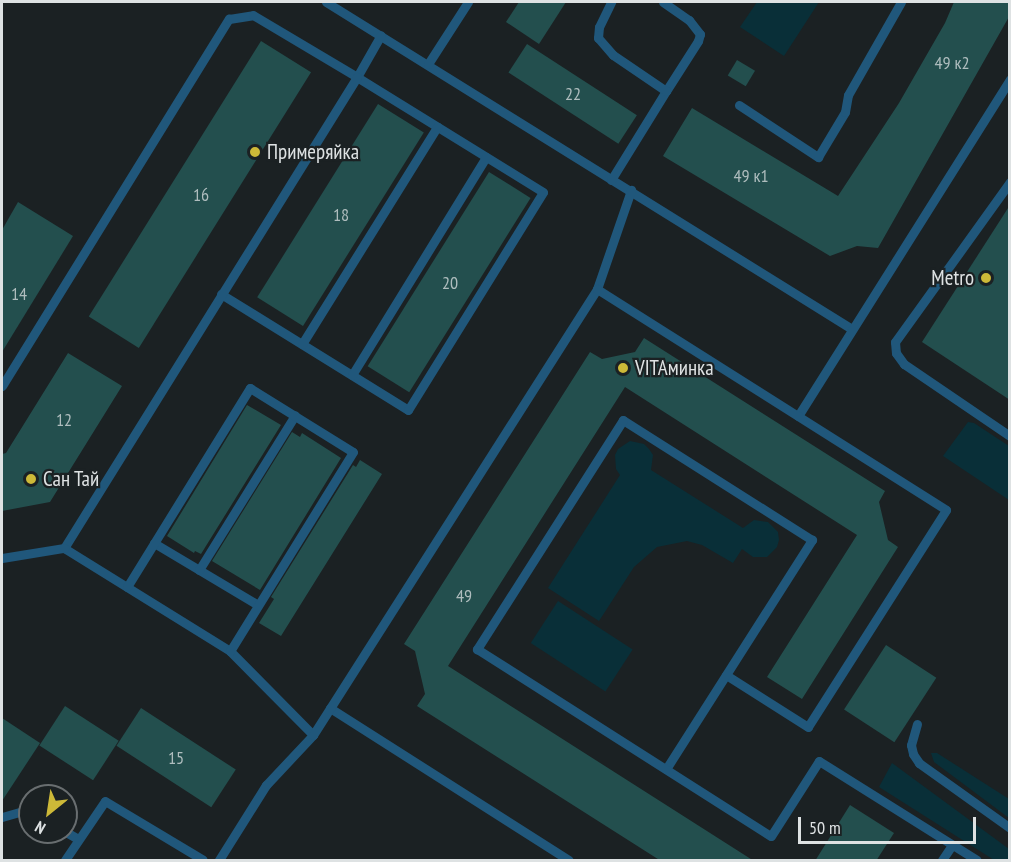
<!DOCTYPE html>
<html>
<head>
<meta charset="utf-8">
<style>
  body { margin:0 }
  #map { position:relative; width:1011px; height:862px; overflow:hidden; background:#1b2123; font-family:"PT Sans Narrow",sans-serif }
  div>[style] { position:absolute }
  .green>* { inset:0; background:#092f38; transform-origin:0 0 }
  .building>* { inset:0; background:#234f4e; transform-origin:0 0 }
  .service>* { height:9px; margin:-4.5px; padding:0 4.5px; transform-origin:4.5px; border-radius:4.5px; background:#20577b }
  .dots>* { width:16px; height:16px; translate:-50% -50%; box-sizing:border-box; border:3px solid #1b2123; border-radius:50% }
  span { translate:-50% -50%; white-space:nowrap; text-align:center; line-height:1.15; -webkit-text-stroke:4.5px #1b2123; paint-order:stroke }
  .number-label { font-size:18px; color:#afbdbe }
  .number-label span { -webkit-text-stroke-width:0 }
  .poi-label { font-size:21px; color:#dee2e3 }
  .left { translate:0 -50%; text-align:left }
  .right { translate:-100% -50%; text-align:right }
  .frame { position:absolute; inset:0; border:3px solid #dee2e3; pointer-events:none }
  .north { position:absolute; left:18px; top:784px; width:60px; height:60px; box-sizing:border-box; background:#1b2123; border:2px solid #696e70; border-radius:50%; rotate:210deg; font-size:16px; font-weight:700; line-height:24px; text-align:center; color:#dee2e3 }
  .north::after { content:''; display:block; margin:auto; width:21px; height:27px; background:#cdb938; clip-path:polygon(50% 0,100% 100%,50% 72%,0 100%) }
  .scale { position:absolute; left:798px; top:817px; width:178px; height:27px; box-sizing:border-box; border:3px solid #dee2e3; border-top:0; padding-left:8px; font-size:18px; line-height:21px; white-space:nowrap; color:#dee2e3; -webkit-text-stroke:4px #1b2123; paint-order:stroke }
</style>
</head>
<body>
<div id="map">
  <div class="green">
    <i style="clip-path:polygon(757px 2px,819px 2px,784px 56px,740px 27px)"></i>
    <i style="clip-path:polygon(968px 422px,974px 423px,1009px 446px,1009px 500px,943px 456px)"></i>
    <i style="clip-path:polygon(630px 441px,644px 444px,649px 449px,653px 455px,651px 470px,743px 528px,754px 520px,768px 522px,778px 532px,779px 540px,777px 547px,767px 557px,753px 557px,742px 549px,733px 563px,702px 545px,687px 541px,657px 547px,634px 567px,599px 621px,548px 588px,620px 475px,616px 469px,615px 455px,618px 449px)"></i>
    <i style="left:558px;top:601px;width:89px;height:50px;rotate:33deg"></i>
    <i style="clip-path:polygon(931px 753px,937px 753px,1009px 799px,1009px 818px,934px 762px)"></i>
    <i style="clip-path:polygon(892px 763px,1009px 849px,1009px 860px,994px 860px,879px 787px)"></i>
  </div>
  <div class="building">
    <i style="clip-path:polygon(519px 2px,566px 2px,539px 44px,506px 22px)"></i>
    <i style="clip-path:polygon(954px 2px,1010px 2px,1010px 15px,878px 248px,857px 246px,830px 256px,663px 156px,692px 108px,838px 196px,899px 103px,945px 23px)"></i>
    <i style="left:261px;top:41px;width:59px;height:325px;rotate:32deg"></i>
    <i style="left:527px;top:44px;width:131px;height:34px;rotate:33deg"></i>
    <i style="left:737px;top:60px;width:21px;height:18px;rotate:31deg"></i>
    <i style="left:378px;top:104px;width:54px;height:228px;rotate:32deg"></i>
    <i style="left:489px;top:172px;width:49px;height:229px;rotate:32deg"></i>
    <i style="clip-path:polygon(18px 202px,73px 236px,2px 352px,2px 230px)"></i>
    <i style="clip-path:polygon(1010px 205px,1010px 400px,922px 342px)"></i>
    <i style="clip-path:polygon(644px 338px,885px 491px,879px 502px,888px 540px,898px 547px,802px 699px,767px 677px,857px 535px,625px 387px,448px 666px,754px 861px,661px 861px,417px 706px,425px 694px,415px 651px,404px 644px,590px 352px,602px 359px,635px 352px)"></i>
    <i style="clip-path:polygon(68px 353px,122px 386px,50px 502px,2px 511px,2px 454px,6px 453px)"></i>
    <i style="clip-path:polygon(247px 405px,281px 425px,201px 554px,195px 551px,194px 553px,167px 536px)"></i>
    <i style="clip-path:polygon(292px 432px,300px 437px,302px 433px,341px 458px,260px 590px,212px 561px)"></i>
    <i style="clip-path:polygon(360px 460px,382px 474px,281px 636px,259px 623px,274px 599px,271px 597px,353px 465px,356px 467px)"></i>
    <i style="left:886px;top:645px;width:60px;height:77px;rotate:33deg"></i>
    <i style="left:65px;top:706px;width:64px;height:47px;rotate:33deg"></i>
    <i style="left:141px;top:708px;width:113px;height:45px;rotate:33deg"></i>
    <i style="clip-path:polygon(2px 718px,40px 743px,2px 801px)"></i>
    <i style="clip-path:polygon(850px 805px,894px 833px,876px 861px,815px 861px)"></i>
  </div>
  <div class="service">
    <i style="left:326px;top:2px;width:619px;rotate:31.87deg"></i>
    <i style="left:663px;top:2px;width:32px;rotate:35deg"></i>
    <i style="left:689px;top:20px;width:18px;rotate:52deg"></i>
    <i style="left:700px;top:34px;width:7px;rotate:106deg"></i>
    <i style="left:698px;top:41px;width:59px;rotate:122.6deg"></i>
    <i style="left:428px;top:64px;width:74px;rotate:-57.2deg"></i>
    <i style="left:739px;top:105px;width:95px;rotate:33.4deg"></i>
    <i style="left:818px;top:157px;width:52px;rotate:-59deg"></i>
    <i style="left:845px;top:112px;width:17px;rotate:-80deg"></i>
    <i style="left:848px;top:95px;width:107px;rotate:-60.3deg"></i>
    <i style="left:611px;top:180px;width:105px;rotate:-58.3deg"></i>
    <i style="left:666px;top:91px;width:64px;rotate:-145.8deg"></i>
    <i style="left:613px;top:55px;width:23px;rotate:-131deg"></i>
    <i style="left:598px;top:38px;width:11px;rotate:-85deg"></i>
    <i style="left:599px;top:27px;width:28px;rotate:-64deg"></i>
    <i style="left:1010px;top:182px;width:197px;rotate:125.7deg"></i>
    <i style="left:895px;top:342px;width:11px;rotate:85deg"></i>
    <i style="left:896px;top:353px;width:14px;rotate:54deg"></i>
    <i style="left:904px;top:364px;width:128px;rotate:34.2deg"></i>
    <i style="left:597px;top:289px;width:105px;rotate:-71deg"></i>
    <i style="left:221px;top:294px;width:220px;rotate:31.8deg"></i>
    <i style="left:408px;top:410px;width:256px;rotate:-58.2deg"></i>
    <i style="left:543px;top:192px;width:219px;rotate:-148.3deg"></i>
    <i style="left:357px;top:77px;width:48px;rotate:-60.3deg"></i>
    <i style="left:302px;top:344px;width:256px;rotate:-58.1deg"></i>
    <i style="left:352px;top:375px;width:256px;rotate:-58.4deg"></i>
    <i style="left:2px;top:386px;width:432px;rotate:-58.3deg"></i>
    <i style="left:229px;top:19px;width:24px;rotate:-9deg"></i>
    <i style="left:253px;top:15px;width:121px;rotate:30.8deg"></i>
    <i style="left:357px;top:77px;width:555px;rotate:121.88deg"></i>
    <i style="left:64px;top:548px;width:195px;rotate:31.8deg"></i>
    <i style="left:230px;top:651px;width:118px;rotate:45.3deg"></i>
    <i style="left:313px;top:735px;width:69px;rotate:133.2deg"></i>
    <i style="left:266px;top:785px;width:89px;rotate:122.1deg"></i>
    <i style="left:798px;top:416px;width:398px;rotate:-57.8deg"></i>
    <i style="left:154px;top:543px;width:121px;rotate:30.8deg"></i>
    <i style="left:2px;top:558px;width:63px;rotate:-9.2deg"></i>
    <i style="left:199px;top:570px;width:182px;rotate:-58.2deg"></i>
    <i style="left:127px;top:587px;width:234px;rotate:-58.3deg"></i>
    <i style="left:250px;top:388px;width:121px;rotate:31.9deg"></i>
    <i style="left:353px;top:452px;width:234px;rotate:121.7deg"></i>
    <i style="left:330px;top:708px;width:283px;rotate:32.5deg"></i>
    <i style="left:917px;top:724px;width:22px;rotate:106deg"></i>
    <i style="left:911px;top:745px;width:9px;rotate:77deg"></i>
    <i style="left:913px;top:754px;width:11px;rotate:56deg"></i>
    <i style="left:919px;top:763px;width:112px;rotate:35.5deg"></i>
    <i style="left:313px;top:735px;width:529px;rotate:-57.51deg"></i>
    <i style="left:597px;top:289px;width:413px;rotate:32.3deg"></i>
    <i style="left:946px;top:510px;width:257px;rotate:122.5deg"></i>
    <i style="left:808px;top:727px;width:97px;rotate:-147.6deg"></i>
    <i style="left:666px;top:769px;width:272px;rotate:-57.5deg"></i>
    <i style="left:812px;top:540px;width:224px;rotate:-147.6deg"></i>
    <i style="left:623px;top:420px;width:272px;rotate:122.5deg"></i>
    <i style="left:477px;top:649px;width:348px;rotate:32.5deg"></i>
    <i style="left:771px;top:836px;width:89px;rotate:-57.4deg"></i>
    <i style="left:819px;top:761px;width:186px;rotate:32.1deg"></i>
    <i style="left:2px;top:817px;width:29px;rotate:-16deg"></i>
    <i style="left:66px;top:832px;width:14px;rotate:30deg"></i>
    <i style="left:65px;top:860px;width:71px;rotate:-55.9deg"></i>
    <i style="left:105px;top:801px;width:114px;rotate:31deg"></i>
    <i style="left:942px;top:860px;width:18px;rotate:-56deg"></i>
  </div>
  <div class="dots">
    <i style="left:255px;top:152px;background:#cdb938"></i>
    <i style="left:986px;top:278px;background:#cdb938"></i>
    <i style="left:623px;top:368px;background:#cdb938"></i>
    <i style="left:31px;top:479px;background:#cdb938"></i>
  </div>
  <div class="number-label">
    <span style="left:952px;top:63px">49 к2</span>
    <span style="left:573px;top:94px">22</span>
    <span style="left:751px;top:176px">49 к1</span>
    <span style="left:201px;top:195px">16</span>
    <span style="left:341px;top:215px">18</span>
    <span style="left:450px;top:283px">20</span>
    <span style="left:19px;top:294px">14</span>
    <span style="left:64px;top:420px">12</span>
    <span style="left:464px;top:596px">49</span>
    <span style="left:176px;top:758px">15</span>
  </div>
  <div class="poi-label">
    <span class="left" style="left:267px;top:152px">Примеряйка</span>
    <span class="right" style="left:974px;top:278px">Metro</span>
    <span class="left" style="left:635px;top:368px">VITAминка</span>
    <span class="left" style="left:43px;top:479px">Сан Тай</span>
  </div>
  <div class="frame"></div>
  <div class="north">N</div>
  <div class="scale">50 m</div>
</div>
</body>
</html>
